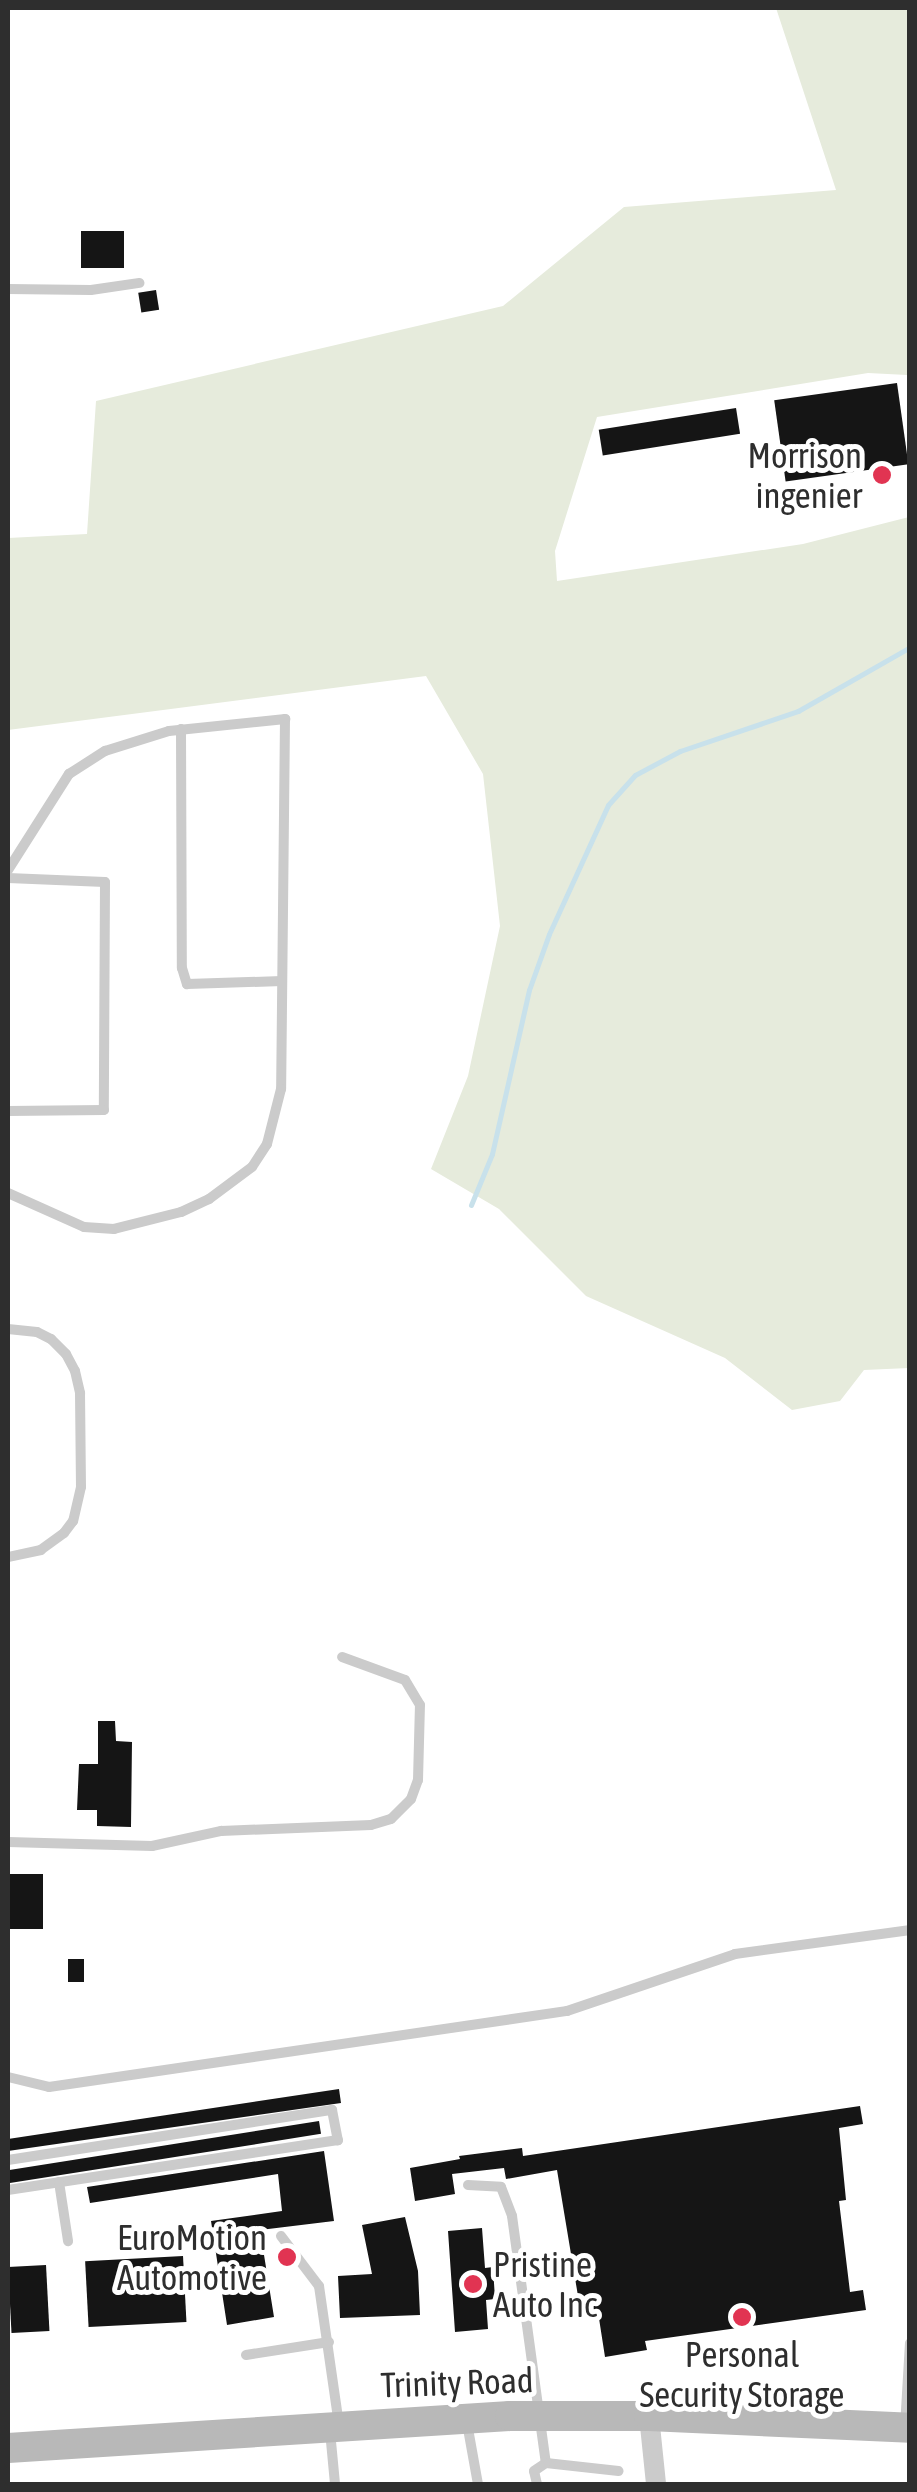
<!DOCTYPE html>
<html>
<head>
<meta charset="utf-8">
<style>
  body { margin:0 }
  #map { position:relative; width:917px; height:2492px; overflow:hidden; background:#fff; font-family:"Asap Condensed",sans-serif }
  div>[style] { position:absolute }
  .green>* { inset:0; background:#e6ebdc }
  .stream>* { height:5px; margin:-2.5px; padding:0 2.5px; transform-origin:2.5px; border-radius:2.5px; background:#c8e1eb }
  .building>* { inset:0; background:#151515; transform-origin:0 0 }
  .service>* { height:10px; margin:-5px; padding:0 5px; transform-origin:5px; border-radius:5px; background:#cbcbcb }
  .minor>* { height:20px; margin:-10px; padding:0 10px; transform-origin:10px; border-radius:10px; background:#cbcbcb }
  .secondary>* { height:30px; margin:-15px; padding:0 15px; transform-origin:15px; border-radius:15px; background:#b8b8b8 }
  .dots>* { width:28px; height:28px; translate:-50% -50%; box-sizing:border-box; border:5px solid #fff; border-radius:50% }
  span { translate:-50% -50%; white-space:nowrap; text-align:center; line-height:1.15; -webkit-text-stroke:10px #fff; paint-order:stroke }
  .poi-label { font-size:35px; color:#2e2e2e }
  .right { translate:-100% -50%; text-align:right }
  .left { translate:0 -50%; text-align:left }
  .street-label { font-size:35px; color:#2e2e2e }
  .frame { position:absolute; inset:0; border:10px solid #2e2e2e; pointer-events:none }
</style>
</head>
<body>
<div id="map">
  <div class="green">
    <i style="clip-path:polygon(776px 8px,909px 8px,909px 380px,907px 375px,868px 373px,597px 417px,555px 551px,557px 581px,803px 544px,909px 517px,909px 1368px,864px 1370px,840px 1401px,792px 1410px,725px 1358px,586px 1296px,499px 1209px,431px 1169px,468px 1076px,500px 926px,483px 774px,426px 676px,8px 730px,8px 538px,87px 534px,96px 401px,503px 306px,624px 207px,836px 190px)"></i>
  </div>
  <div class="stream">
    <i style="left:471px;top:1205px;width:55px;rotate:-67.6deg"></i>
    <i style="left:492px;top:1154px;width:168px;rotate:-77.3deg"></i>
    <i style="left:529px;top:990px;width:59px;rotate:-70.3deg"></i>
    <i style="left:549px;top:934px;width:142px;rotate:-65.4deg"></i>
    <i style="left:608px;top:805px;width:40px;rotate:-48deg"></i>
    <i style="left:635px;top:775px;width:51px;rotate:-28.1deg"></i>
    <i style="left:680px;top:751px;width:125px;rotate:-18.7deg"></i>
    <i style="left:798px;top:711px;width:129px;rotate:-29.7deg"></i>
  </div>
  <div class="building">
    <i style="left:81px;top:231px;width:43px;height:37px"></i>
    <i style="left:156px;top:290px;width:20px;height:18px;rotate:81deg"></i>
    <i style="left:897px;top:383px;width:82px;height:124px;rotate:82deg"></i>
    <i style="left:736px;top:408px;width:26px;height:139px;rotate:81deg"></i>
    <i style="clip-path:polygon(98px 1721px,115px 1721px,116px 1741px,132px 1742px,131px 1827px,97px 1826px,97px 1810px,77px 1810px,79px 1764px,98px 1764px)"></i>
    <i style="left:8px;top:1874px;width:35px;height:55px"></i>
    <i style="left:68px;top:1959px;width:16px;height:23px"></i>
    <i style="clip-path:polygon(339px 2089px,341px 2103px,8px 2151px,8px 2139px)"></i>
    <i style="clip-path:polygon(860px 2106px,863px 2124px,839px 2128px,846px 2200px,839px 2201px,850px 2292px,863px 2290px,866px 2310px,645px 2341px,647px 2350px,605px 2357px,598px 2312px,581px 2314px,557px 2170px,506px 2179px,504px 2168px,452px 2174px,455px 2194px,415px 2201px,410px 2168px,460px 2159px,459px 2156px,522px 2148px,523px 2156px)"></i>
    <i style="left:319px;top:2121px;width:13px;height:315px;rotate:81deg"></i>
    <i style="clip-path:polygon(324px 2151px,334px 2221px,260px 2230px,274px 2317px,227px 2325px,211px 2221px,282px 2211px,278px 2174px,90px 2203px,87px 2187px)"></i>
    <i style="clip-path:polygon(405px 2217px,418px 2271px,420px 2315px,340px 2318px,338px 2276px,372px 2274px,362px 2225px)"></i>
    <i style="clip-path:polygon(482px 2228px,485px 2268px,493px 2267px,495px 2299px,486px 2300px,488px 2329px,455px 2332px,448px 2231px)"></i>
    <i style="left:183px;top:2256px;width:66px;height:98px;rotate:87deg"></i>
    <i style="left:46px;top:2265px;width:66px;height:38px;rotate:87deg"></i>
  </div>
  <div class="service">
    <i style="left:8px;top:289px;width:83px;rotate:0.7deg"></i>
    <i style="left:91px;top:290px;width:49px;rotate:-8.3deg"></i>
    <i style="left:181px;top:729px;width:239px;rotate:89.8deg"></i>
    <i style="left:182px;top:968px;width:17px;rotate:73deg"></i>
    <i style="left:187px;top:984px;width:95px;rotate:-1.8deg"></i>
    <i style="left:8px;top:870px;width:114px;rotate:-57.6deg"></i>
    <i style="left:69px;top:774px;width:43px;rotate:-32.6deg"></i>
    <i style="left:105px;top:751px;width:67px;rotate:-17.4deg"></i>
    <i style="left:169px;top:731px;width:117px;rotate:-5.9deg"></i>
    <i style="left:285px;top:719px;width:370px;rotate:90.6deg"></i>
    <i style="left:281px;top:1089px;width:57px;rotate:104.3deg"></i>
    <i style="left:267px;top:1144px;width:27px;rotate:123deg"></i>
    <i style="left:252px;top:1167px;width:54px;rotate:143.3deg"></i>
    <i style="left:209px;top:1199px;width:31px;rotate:155deg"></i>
    <i style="left:181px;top:1212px;width:69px;rotate:165.8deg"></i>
    <i style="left:114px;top:1229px;width:30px;rotate:-176deg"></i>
    <i style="left:84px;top:1227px;width:83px;rotate:-155.9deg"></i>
    <i style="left:8px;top:878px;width:97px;rotate:2.4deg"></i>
    <i style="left:105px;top:882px;width:228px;rotate:90.3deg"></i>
    <i style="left:104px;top:1110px;width:96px;rotate:179.4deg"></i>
    <i style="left:8px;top:1329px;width:29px;rotate:6deg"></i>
    <i style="left:37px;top:1332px;width:16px;rotate:27deg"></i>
    <i style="left:51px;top:1339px;width:21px;rotate:45deg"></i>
    <i style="left:66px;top:1354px;width:19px;rotate:62deg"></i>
    <i style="left:75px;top:1371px;width:23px;rotate:77deg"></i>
    <i style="left:80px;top:1393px;width:94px;rotate:89.4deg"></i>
    <i style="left:81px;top:1487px;width:35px;rotate:103deg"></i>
    <i style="left:73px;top:1521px;width:15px;rotate:127deg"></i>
    <i style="left:64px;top:1533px;width:29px;rotate:144deg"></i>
    <i style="left:41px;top:1550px;width:34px;rotate:168deg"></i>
    <i style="left:8px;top:1842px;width:144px;rotate:1.6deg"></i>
    <i style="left:152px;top:1846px;width:71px;rotate:-12.3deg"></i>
    <i style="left:221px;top:1831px;width:150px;rotate:-2.3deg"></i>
    <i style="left:371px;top:1825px;width:21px;rotate:-17deg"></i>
    <i style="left:391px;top:1819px;width:28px;rotate:-45deg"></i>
    <i style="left:411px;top:1799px;width:20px;rotate:-70deg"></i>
    <i style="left:418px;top:1780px;width:75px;rotate:-88.5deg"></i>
    <i style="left:420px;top:1705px;width:29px;rotate:-121deg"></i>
    <i style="left:405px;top:1680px;width:67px;rotate:-159.9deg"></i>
    <i style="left:8px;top:2077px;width:42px;rotate:13.7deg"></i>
    <i style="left:49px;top:2087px;width:524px;rotate:-8.35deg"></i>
    <i style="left:567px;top:2011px;width:177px;rotate:-18.7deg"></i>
    <i style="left:735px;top:1954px;width:177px;rotate:-7.8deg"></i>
    <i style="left:8px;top:2160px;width:328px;rotate:-8.8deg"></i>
    <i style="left:332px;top:2110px;width:31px;rotate:79deg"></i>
    <i style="left:338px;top:2140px;width:334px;rotate:171.4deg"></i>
    <i style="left:59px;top:2182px;width:60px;rotate:81.3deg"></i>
    <i style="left:468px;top:2185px;width:33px;rotate:3deg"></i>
    <i style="left:501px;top:2187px;width:31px;rotate:69deg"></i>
    <i style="left:512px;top:2216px;width:249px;rotate:82.2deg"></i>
    <i style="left:546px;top:2463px;width:73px;rotate:6.3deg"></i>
    <i style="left:281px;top:2236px;width:63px;rotate:52.8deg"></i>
    <i style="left:319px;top:2286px;width:139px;rotate:81.8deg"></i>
    <i style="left:246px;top:2355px;width:84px;rotate:-8.9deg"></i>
    <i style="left:467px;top:2423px;width:62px;rotate:79.8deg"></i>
    <i style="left:905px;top:2427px;width:84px;rotate:-86.6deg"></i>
    <i style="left:330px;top:2431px;width:53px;rotate:84.6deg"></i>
    <i style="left:537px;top:2484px;width:13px;rotate:-103deg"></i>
    <i style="left:534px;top:2471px;width:14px;rotate:-34deg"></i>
  </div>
  <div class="minor">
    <i style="left:649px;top:2416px;width:68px;rotate:84.1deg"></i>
  </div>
  <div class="secondary">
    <i style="left:8px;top:2448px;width:503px;rotate:-3.65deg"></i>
    <i style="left:510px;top:2416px;width:139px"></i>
    <i style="left:649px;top:2416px;width:261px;rotate:2.6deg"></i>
  </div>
  <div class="dots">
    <i style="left:882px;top:475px;background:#e13452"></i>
    <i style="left:287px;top:2257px;background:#e13452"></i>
    <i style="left:473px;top:2284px;background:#e13452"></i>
    <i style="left:742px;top:2317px;background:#e13452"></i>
  </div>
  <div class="poi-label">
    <span class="right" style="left:862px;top:475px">Morrison<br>ingenier</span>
    <span class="right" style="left:267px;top:2257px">EuroMotion<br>Automotive</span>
    <span class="left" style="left:493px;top:2284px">Pristine<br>Auto Inc</span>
    <span style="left:742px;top:2374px">Personal<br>Security Storage</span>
  </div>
  <div class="street-label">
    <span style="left:457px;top:2382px;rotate:-2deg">Trinity Road</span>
  </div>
  <div class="frame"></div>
</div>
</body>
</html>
